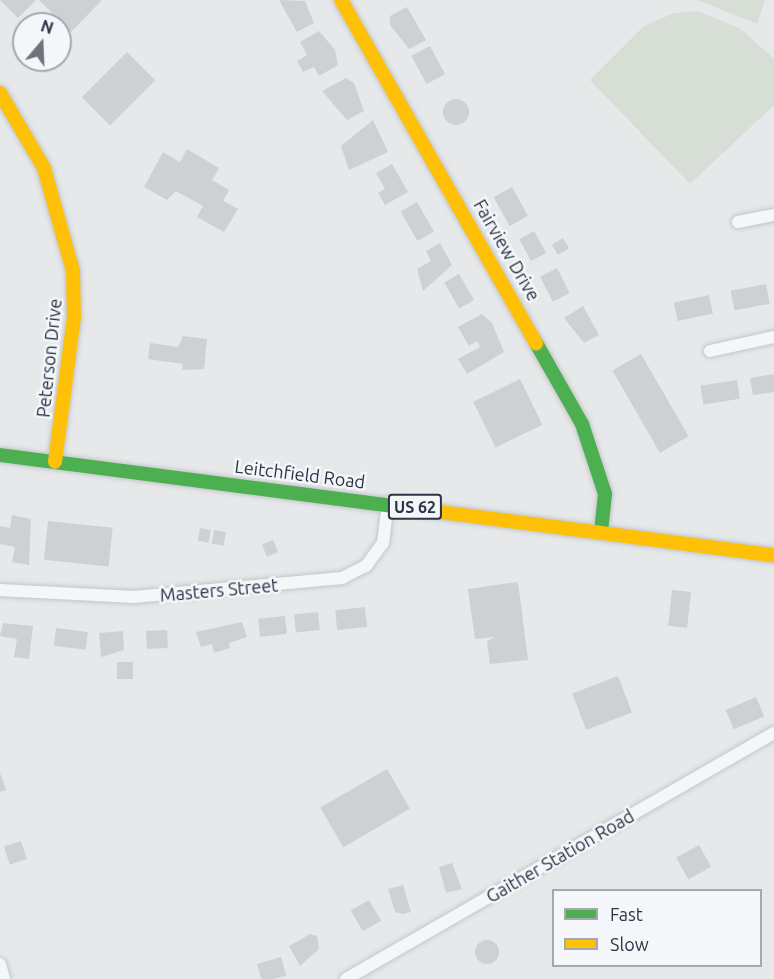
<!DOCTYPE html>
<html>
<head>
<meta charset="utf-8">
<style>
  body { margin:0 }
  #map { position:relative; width:774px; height:979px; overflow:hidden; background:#e6e8ea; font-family:Ubuntu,sans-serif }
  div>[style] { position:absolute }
  .green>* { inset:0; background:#d6ded6 }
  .building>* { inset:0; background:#ced0d3; transform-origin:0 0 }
  .round { border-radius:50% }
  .roads { filter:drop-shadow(0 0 2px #c4c6c8) drop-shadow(0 0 2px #c4c6c8) }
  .street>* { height:12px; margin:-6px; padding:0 6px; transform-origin:6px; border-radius:6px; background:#f5f6f7 }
  .fast>* { height:14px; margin:-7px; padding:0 7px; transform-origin:7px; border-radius:7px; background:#4caf50 }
  .slow>* { height:14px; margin:-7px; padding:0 7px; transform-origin:7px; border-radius:7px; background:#ffc107 }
  span { translate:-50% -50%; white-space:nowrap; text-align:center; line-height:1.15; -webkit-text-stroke:5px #f4f6f9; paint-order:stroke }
  .shield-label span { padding:2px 4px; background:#f4f6f9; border:2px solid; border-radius:4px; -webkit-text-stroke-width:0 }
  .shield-label { font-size:16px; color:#2b3445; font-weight:700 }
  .street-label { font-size:18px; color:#2b3445 }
  .legend { position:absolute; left:552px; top:889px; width:210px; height:78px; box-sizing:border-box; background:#f4f6f9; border:2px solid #a4a8b1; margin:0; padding:8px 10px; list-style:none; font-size:18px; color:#2b3445 }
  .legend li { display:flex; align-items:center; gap:12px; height:30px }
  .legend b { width:30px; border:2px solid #a4a8b1 }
  .north { position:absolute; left:12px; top:12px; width:60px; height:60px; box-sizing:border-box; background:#f4f6f9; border:2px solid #a4a8b1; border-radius:50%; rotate:19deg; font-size:16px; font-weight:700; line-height:24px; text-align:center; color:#2b3445 }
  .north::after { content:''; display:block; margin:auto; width:21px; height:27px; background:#6c737f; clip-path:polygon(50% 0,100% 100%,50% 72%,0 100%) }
</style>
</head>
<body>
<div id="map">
  <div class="green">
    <i style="clip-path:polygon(697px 0,765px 0,757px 24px)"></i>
    <i style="clip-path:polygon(698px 11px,741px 29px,774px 59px,774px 105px,690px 184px,590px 80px,644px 26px,674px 13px)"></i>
  </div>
  <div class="building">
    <i style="clip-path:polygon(0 0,36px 0,18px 18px)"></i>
    <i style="clip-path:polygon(39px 0,102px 0,71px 32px)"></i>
    <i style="clip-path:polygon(279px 0,305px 1px,314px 23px,297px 32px)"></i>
    <i style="clip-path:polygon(407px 7px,426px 40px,409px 49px,390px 25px,390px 16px)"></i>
    <i style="clip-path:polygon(319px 31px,335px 50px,338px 65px,319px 76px,314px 67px,303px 72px,297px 61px,307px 55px,300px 42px)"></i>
    <i style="left:430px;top:46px;width:32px;height:21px;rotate:62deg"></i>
    <i style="left:127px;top:52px;width:40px;height:64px;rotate:45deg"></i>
    <i style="clip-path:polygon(346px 78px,354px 83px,364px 111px,347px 120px,322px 91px)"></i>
    <i class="round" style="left:443px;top:99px;width:26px;height:26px"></i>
    <i style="clip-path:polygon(373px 120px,388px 152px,349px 170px,341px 146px)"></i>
    <i style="clip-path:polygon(187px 149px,219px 168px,212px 180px,229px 190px,223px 201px,238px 209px,224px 232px,197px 217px,203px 206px,176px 191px,167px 200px,144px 187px,163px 152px,180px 162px)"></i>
    <i style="clip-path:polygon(392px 164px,408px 192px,385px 205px,378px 193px,385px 189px,376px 173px)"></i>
    <i style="left:512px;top:187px;width:33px;height:21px;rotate:61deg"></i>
    <i style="left:417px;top:202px;width:34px;height:19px;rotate:60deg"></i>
    <i style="left:534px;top:231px;width:25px;height:17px;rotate:61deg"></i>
    <i style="left:563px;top:238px;width:12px;height:13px;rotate:59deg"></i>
    <i style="clip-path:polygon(440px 243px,452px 265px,423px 291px,417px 269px,431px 261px,426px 251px)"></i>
    <i style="left:557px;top:268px;width:28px;height:19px;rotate:63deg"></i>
    <i style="left:459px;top:274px;width:30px;height:17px;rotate:60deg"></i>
    <i style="left:766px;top:284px;width:20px;height:36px;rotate:79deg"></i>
    <i style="left:709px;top:295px;width:19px;height:36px;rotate:78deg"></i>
    <i style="clip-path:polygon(583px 306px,599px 335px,584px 343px,564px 318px)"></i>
    <i style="clip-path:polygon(482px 314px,492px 323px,504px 352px,467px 374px,458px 359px,480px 347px,477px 341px,469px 346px,458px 327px)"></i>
    <i style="clip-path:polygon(183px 336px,207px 339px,204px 369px,182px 370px,183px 364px,148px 359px,150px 343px,178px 347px)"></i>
    <i style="left:641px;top:354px;width:95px;height:33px;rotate:60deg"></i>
    <i style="clip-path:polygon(774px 374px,774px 392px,753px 395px,750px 378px)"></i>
    <i style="left:520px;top:379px;width:51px;height:52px;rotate:64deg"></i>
    <i style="left:737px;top:380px;width:19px;height:37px;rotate:81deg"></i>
    <i style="clip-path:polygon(12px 515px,31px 519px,29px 565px,12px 562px,15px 547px,0 544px,0 526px,10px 528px)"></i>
    <i style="left:48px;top:521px;width:65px;height:39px;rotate:6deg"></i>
    <i style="left:200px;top:528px;width:11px;height:13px;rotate:10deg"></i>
    <i style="left:214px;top:530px;width:12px;height:14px;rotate:9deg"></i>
    <i style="left:273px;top:540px;width:13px;height:12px;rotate:67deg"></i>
    <i style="clip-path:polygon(518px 582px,528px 660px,490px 664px,487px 641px,495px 637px,475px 639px,468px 589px)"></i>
    <i style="left:672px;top:590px;width:19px;height:36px;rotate:6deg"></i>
    <i style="left:365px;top:607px;width:20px;height:30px;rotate:84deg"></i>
    <i style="left:318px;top:612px;width:18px;height:24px;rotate:84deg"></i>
    <i style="left:285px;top:616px;width:18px;height:27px;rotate:84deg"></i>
    <i style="clip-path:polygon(242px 622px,247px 637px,229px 643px,230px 648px,214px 653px,212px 644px,201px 647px,196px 632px)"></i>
    <i style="clip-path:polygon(3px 623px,33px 626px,29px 659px,14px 657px,17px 639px,0 636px)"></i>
    <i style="left:56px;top:628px;width:32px;height:18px;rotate:7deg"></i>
    <i style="left:167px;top:630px;width:18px;height:21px;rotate:87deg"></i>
    <i style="clip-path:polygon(123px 631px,124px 650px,101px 657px,99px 633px)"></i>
    <i style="left:117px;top:662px;width:16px;height:17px"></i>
    <i style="left:618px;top:676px;width:39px;height:49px;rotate:69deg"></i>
    <i style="left:756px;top:697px;width:21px;height:33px;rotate:67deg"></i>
    <i style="left:387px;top:769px;width:46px;height:77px;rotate:60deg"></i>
    <i style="clip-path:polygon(0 773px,6px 790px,0 792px)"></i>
    <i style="left:21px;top:841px;width:19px;height:18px;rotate:72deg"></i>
    <i style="left:699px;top:845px;width:25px;height:26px;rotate:61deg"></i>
    <i style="clip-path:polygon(452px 863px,462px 889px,446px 893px,439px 867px)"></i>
    <i style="clip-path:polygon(403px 885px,411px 912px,403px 914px,395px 912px,388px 889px)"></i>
    <i style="left:369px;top:900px;width:24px;height:21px;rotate:60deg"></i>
    <i style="clip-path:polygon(310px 934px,317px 936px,319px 949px,300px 966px,289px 946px)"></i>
    <i class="round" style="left:475px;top:940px;width:24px;height:24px"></i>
    <i style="left:281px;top:957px;width:19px;height:25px;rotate:74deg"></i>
  </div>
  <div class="roads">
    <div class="street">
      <i style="left:738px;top:222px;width:37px;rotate:-11deg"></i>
      <i style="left:710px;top:351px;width:66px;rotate:-12.3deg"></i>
      <i style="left:0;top:590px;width:134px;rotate:3deg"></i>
      <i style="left:134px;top:597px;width:209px;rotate:-5.2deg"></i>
      <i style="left:342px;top:578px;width:27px;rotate:-27deg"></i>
      <i style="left:366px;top:566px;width:29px;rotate:-54deg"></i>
      <i style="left:383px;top:543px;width:40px;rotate:-82.9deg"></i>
      <i style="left:0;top:964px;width:16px;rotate:75deg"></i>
      <i style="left:346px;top:979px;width:494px;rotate:-29.9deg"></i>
    </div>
    <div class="fast">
      <i style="left:536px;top:343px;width:93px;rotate:60.4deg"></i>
      <i style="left:582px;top:424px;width:74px;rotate:71.8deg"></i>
      <i style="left:605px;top:494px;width:37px;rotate:96deg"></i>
      <i style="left:0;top:455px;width:405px;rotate:7.4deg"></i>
    </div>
    <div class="slow">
      <i style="left:341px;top:0;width:395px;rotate:60.4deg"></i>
      <i style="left:0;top:93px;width:87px;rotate:59.6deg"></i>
      <i style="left:44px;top:168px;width:107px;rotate:74.3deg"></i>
      <i style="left:73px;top:271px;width:46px;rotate:88.8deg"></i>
      <i style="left:74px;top:317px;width:146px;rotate:97.5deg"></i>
      <i style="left:402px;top:507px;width:375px;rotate:7.4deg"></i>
    </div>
  </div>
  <div class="shield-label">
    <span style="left:415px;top:507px">US 62</span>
  </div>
  <div class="street-label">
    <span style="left:507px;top:250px;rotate:60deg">Fairview Drive</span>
    <span style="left:49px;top:358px;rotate:-84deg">Peterson Drive</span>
    <span style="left:300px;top:474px;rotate:7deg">Leitchfield Road</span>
    <span style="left:219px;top:590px;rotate:-5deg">Masters Street</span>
    <span style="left:560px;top:856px;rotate:-30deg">Gaither Station Road</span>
  </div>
  <ul class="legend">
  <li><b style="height:8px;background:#4caf50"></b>Fast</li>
  <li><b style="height:8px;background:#ffc107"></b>Slow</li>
  </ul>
  <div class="north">N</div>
</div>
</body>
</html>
